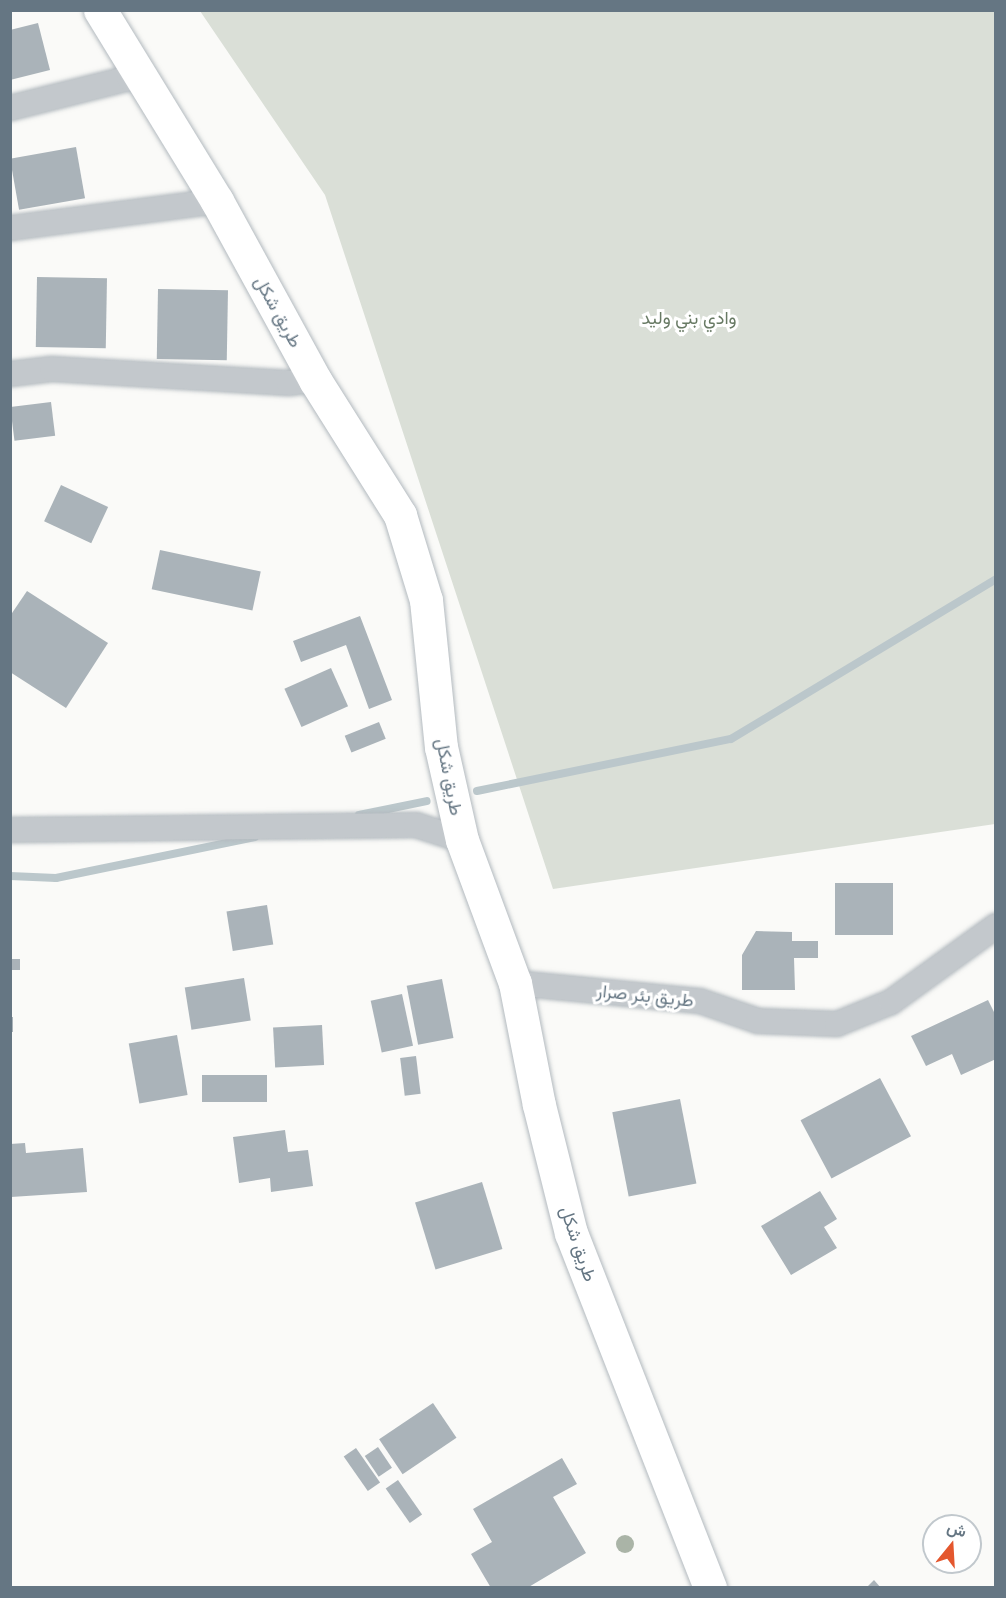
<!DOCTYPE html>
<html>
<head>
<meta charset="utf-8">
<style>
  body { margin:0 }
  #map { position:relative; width:1006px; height:1598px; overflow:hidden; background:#fafaf8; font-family:Mulish,Vazirmatn,sans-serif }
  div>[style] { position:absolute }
  .green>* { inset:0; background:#dadfd7 }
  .stream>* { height:8px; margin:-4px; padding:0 4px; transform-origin:4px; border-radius:4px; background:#bbc7cb }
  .building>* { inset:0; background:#aab3b9; transform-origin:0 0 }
  .roads { filter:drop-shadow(0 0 2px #b3babf) drop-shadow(0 0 2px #b3babf) }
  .street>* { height:24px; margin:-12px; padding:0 12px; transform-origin:12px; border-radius:12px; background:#c3c8cc }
  .secondary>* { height:33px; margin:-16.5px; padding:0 16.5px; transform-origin:16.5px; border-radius:16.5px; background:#fff }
  .trees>* { width:18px; height:18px; margin:-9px; border-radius:50%; background:#aab4a7 }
  span { translate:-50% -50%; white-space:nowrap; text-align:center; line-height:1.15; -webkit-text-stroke:6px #fff; paint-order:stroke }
  .street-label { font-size:18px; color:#657683 }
  .park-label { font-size:18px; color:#687a64 }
  .frame { position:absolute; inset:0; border:12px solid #657683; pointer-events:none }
  .north { position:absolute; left:922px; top:1514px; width:60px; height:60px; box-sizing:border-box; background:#fff; border:2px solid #c1c8cd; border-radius:50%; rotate:18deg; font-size:16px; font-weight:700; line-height:24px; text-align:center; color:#657683 }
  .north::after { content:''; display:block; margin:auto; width:21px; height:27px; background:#e4572e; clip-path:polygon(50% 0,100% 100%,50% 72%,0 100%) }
</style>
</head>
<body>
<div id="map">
  <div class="green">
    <i style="clip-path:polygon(200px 11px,995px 11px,995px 824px,553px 889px,325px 195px)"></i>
  </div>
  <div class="stream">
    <i style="left:477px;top:791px;width:259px;rotate:-11.6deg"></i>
    <i style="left:731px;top:739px;width:310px;rotate:-31.1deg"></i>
    <i style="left:359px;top:815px;width:69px;rotate:-11.6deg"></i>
    <i style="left:10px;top:876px;width:46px;rotate:2.5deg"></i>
    <i style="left:56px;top:878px;width:203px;rotate:-11.6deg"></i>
  </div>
  <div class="building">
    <i style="clip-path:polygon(38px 23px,50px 70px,10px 80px,10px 30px)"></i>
    <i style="left:76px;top:147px;width:52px;height:67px;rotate:80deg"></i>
    <i style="left:37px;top:277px;width:70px;height:70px;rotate:1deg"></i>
    <i style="left:158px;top:289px;width:70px;height:70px;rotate:1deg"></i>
    <i style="left:51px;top:402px;width:34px;height:41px;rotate:83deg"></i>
    <i style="left:61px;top:485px;width:52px;height:40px;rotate:25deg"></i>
    <i style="left:160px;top:550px;width:103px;height:40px;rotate:12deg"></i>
    <i style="clip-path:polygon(27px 591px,108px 643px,66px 708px,10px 672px,10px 616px)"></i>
    <i style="clip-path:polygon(360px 616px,392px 700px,369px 709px,346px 645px,301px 662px,293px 641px)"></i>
    <i style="left:331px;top:668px;width:42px;height:51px;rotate:66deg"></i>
    <i style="left:379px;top:722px;width:18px;height:37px;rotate:68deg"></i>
    <i style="left:835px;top:883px;width:58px;height:52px"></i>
    <i style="left:267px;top:905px;width:40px;height:41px;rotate:81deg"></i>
    <i style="clip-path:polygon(756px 931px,792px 932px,792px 941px,818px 941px,818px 958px,794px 958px,795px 990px,742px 990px,742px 955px)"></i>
    <i style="left:10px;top:959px;width:10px;height:11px"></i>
    <i style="left:244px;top:978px;width:43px;height:60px;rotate:81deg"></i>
    <i style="left:442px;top:979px;width:60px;height:36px;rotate:79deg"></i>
    <i style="left:402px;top:994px;width:53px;height:32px;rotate:78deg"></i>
    <i style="clip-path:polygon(988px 1000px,996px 1016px,996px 1059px,961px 1075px,952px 1054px,926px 1066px,911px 1036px)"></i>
    <i style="left:10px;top:1017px;width:3px;height:15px"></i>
    <i style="left:322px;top:1025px;width:40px;height:49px;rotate:87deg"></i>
    <i style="left:177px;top:1035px;width:61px;height:49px;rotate:80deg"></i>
    <i style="left:416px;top:1056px;width:38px;height:16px;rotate:83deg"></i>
    <i style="left:267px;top:1075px;width:27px;height:65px;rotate:90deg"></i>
    <i style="left:880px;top:1078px;width:66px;height:90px;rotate:62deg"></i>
    <i style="left:680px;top:1099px;width:86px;height:69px;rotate:79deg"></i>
    <i style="clip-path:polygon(285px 1130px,288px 1152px,308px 1150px,313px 1186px,271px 1192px,270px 1178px,239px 1183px,233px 1137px)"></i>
    <i style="clip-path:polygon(25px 1143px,26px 1153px,83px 1148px,87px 1192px,11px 1197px,10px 1144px)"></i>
    <i style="left:482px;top:1182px;width:70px;height:70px;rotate:73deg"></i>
    <i style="clip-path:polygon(820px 1191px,837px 1219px,824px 1227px,837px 1248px,791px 1275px,761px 1226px)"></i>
    <i style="left:433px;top:1403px;width:42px;height:65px;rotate:56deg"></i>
    <i style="left:378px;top:1447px;width:25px;height:16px;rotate:56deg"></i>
    <i style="left:356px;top:1448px;width:42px;height:15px;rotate:55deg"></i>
    <i style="clip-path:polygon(562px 1458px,577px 1484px,553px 1497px,586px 1553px,527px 1588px,491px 1588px,471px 1554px,492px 1542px,473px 1509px)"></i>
    <i style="left:398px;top:1480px;width:42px;height:15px;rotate:55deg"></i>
    <i style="clip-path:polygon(874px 1580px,881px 1588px,866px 1588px)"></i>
  </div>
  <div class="roads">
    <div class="street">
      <i style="left:10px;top:108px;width:123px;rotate:-14.1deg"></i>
      <i style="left:129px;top:78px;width:14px;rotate:8deg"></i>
      <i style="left:10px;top:228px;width:209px;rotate:-7.4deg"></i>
      <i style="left:10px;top:374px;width:42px;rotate:-6.8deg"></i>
      <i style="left:52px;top:369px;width:237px;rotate:3.4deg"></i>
      <i style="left:289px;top:383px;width:26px;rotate:-7deg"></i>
      <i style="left:10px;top:830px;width:406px;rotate:-0.7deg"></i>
      <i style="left:416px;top:825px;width:48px;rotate:18.1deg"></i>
      <i style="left:515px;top:983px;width:186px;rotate:5.6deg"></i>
      <i style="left:700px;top:1001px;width:61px;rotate:19deg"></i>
      <i style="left:758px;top:1021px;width:79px;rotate:2.2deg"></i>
      <i style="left:837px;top:1024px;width:58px;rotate:-22.2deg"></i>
      <i style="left:891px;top:1002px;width:130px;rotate:-35.9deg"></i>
    </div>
    <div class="secondary">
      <i style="left:100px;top:10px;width:224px;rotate:58.5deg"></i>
      <i style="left:217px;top:201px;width:204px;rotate:61.3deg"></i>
      <i style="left:315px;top:380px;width:160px;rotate:57.8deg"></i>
      <i style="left:400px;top:515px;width:89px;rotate:73deg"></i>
      <i style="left:426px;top:600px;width:148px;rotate:84.2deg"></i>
      <i style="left:441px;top:747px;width:95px;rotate:77.3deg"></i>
      <i style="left:462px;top:840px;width:153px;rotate:69.7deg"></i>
      <i style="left:515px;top:983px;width:124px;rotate:78.9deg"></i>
      <i style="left:539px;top:1105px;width:132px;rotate:76deg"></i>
      <i style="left:571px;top:1233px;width:381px;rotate:68.6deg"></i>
    </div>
  </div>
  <div class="trees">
    <i style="left:625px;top:1544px"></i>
  </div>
  <div class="street-label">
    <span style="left:278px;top:312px;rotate:61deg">طريق شكل</span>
    <span style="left:449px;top:777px;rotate:79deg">طريق شكل</span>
    <span style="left:645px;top:996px;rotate:6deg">طريق بئر صرار</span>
    <span style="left:578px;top:1244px;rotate:71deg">طريق شكل</span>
  </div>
  <div class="park-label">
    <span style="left:689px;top:318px">وادي بني وليد</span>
  </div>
  <div class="frame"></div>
  <div class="north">ش</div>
</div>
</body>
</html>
